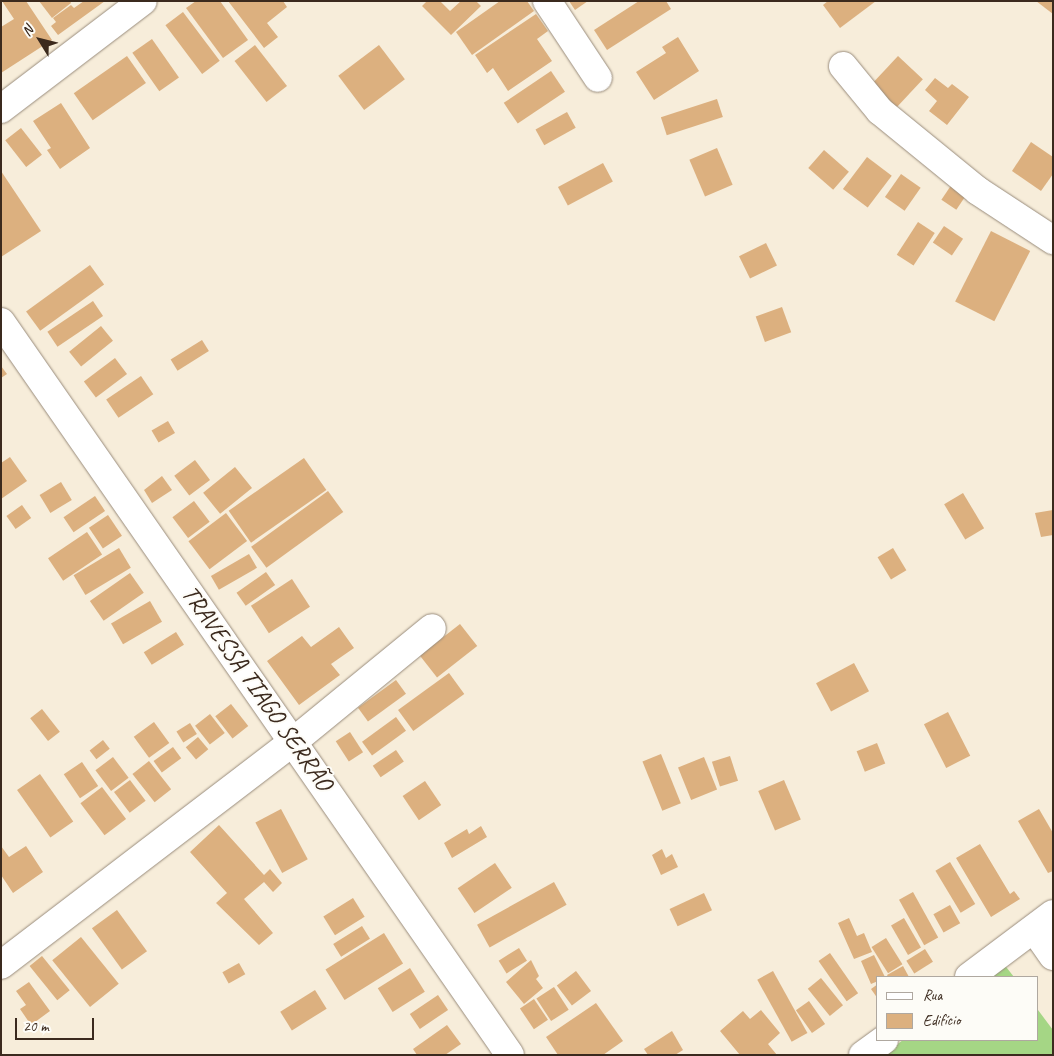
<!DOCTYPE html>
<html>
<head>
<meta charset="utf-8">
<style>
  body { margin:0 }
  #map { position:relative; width:1054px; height:1056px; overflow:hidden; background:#f7edda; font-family:Caveat,sans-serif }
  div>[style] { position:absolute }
  .green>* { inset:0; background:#a5d685 }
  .building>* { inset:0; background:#dcb07f; transform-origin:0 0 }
  .roads { filter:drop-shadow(0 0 1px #998c7c) drop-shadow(0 0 1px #998c7c) }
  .minor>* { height:28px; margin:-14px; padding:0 14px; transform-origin:14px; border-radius:14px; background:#fff }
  span { translate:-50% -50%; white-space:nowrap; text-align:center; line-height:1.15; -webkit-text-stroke:4px #fdfcf7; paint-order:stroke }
  .street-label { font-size:25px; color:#3b2a1e }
  .frame { position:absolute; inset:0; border:2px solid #3b2a1e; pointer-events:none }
  .legend { position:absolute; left:876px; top:976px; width:162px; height:65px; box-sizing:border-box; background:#fdfcf7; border:1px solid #afa8a0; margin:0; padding:6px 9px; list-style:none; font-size:15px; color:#3b2a1e }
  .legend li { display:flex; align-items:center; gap:10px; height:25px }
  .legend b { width:25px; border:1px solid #afa8a0 }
  .north { position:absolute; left:15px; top:15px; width:50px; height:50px; -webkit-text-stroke:4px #fdfcf7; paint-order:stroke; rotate:306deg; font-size:14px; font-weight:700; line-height:20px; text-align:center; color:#3b2a1e }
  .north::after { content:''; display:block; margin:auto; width:18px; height:22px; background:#3b2a1e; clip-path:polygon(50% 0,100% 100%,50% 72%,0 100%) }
  .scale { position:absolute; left:15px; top:1018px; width:79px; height:22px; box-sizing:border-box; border:2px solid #3b2a1e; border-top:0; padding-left:6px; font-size:15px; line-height:18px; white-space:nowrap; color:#3b2a1e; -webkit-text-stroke:4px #fdfcf7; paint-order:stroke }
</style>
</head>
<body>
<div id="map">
  <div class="green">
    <i style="clip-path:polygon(1003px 963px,1014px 977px,985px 977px)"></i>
    <i style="clip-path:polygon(1038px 1010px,1053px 1030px,1053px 1055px,883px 1055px,903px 1040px,1038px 1040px)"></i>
  </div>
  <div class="building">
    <i style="clip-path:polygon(2px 1px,26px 1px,52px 40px,1px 73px,1px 27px,14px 19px)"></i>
    <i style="clip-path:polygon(39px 1px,70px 1px,71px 3px,52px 18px)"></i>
    <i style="clip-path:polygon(84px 1px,105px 1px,58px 35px,51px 26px,56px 22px,53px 18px,71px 5px,74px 8px)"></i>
    <i style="clip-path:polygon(196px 1px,220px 1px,248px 40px,223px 58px,186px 8px)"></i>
    <i style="clip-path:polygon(228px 1px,283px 1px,287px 7px,267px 23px,278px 37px,264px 48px)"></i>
    <i style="clip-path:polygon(427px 1px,440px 1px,450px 11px,461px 1px,476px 1px,481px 6px,451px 35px,422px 6px)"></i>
    <i style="clip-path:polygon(500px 1px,527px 1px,534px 11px,472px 55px,456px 32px)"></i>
    <i style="clip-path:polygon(569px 1px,588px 1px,575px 10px)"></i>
    <i style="clip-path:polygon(639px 1px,666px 1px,671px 9px,607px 50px,594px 30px)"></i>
    <i style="clip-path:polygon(828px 1px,876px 1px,840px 28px,823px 5px)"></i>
    <i style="clip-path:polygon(1036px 1px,1053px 1px,1053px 14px)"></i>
    <i style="left:183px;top:12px;width:61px;height:22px;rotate:53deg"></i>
    <i style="clip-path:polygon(536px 14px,548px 31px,537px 39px,552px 61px,508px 91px,493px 68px,487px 73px,475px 55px)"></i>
    <i style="clip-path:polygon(678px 37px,699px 71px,654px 100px,636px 72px,666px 53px,662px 47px)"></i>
    <i style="left:152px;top:39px;width:47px;height:24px;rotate:55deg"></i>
    <i style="left:255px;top:45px;width:52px;height:26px;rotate:52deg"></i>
    <i style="left:379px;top:45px;width:43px;height:51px;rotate:53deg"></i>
    <i style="left:127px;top:56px;width:33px;height:65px;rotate:55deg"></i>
    <i style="left:898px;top:56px;width:34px;height:39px;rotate:43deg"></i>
    <i style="left:551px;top:71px;width:25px;height:57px;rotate:56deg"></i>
    <i style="clip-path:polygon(935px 78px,948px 88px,952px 84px,969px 97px,947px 125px,929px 111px,937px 101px,925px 90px)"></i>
    <i style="left:717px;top:99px;width:19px;height:59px;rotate:72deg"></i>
    <i style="clip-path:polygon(61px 103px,90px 148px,60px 169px,47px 150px,51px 148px,33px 121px)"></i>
    <i style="left:567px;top:112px;width:18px;height:36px;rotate:61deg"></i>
    <i style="left:21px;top:128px;width:34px;height:20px;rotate:52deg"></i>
    <i style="clip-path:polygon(1031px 142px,1053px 157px,1053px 174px,1041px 191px,1012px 171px)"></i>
    <i style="left:717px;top:148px;width:40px;height:30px;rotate:67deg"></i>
    <i style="left:824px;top:150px;width:33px;height:24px;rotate:41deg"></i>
    <i style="left:867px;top:157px;width:31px;height:40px;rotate:37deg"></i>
    <i style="left:603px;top:163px;width:21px;height:51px;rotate:62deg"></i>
    <i style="clip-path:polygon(1px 171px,41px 231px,1px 257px)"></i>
    <i style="left:901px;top:174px;width:24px;height:28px;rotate:35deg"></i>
    <i style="left:952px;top:184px;width:18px;height:19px;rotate:34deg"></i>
    <i style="left:918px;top:222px;width:20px;height:39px;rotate:33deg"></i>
    <i style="left:944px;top:226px;width:23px;height:20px;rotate:34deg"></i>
    <i style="left:991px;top:231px;width:44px;height:79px;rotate:27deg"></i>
    <i style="left:766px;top:243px;width:25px;height:30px;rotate:64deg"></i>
    <i style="left:90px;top:265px;width:24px;height:79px;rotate:54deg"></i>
    <i style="left:93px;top:301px;width:18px;height:55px;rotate:56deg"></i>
    <i style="left:782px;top:307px;width:27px;height:28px;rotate:70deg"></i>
    <i style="left:101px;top:326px;width:19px;height:41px;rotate:51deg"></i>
    <i style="left:202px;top:340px;width:13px;height:37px;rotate:58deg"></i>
    <i style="left:115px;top:358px;width:20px;height:39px;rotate:53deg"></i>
    <i style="clip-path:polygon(1px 366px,7px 374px,1px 378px)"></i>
    <i style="left:141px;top:376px;width:22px;height:42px;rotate:56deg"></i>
    <i style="left:168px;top:421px;width:14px;height:19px;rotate:60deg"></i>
    <i style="clip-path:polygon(10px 457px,27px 481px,1px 499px,1px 463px)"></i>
    <i style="left:304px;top:458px;width:39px;height:92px;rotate:55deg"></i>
    <i style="left:195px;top:460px;width:25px;height:26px;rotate:53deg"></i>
    <i style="left:235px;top:467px;width:27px;height:41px;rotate:51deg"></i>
    <i style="clip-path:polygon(162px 476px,172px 490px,152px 503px,144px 490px)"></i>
    <i style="left:61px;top:482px;width:21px;height:25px;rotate:59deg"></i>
    <i style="left:328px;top:491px;width:26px;height:95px;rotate:54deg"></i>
    <i style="left:963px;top:493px;width:41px;height:22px;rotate:59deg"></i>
    <i style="left:95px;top:496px;width:18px;height:38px;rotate:56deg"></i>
    <i style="left:194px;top:501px;width:26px;height:27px;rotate:53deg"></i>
    <i style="left:22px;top:505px;width:16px;height:19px;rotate:55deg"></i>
    <i style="clip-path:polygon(1053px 510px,1053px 535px,1041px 537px,1035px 513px)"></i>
    <i style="left:226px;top:513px;width:35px;height:47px;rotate:53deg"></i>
    <i style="left:108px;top:515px;width:25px;height:23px;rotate:56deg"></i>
    <i style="left:87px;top:532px;width:27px;height:47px;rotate:56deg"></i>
    <i style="left:119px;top:548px;width:23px;height:53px;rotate:59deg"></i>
    <i style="left:893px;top:548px;width:26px;height:18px;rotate:59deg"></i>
    <i style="left:249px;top:554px;width:16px;height:44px;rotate:60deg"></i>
    <i style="left:266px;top:572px;width:16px;height:36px;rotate:55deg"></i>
    <i style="left:130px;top:573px;width:24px;height:49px;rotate:55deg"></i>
    <i style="left:292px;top:579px;width:33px;height:49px;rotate:57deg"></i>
    <i style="left:150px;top:601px;width:24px;height:45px;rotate:60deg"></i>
    <i style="left:460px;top:624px;width:28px;height:51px;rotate:52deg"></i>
    <i style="clip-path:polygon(339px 627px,354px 648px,331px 664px,340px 675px,299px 705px,267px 661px,302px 636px,311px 647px)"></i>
    <i style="left:176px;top:632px;width:15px;height:38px;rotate:58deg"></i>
    <i style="left:854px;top:663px;width:32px;height:43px;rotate:62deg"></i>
    <i style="left:449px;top:673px;width:26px;height:63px;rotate:54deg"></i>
    <i style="left:396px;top:680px;width:17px;height:47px;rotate:54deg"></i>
    <i style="left:231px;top:704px;width:28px;height:20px;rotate:52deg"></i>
    <i style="left:42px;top:709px;width:29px;height:15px;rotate:52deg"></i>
    <i style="left:948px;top:712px;width:49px;height:27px;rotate:63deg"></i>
    <i style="left:210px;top:714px;width:24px;height:19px;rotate:52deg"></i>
    <i style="left:396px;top:717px;width:17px;height:42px;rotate:54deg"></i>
    <i style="left:154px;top:722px;width:26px;height:25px;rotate:54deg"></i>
    <i style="left:190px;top:723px;width:13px;height:16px;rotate:58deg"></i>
    <i style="left:350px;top:732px;width:24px;height:17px;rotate:57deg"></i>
    <i style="left:198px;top:737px;width:16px;height:16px;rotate:50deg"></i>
    <i style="left:103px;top:740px;width:11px;height:17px;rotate:52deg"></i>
    <i style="left:877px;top:743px;width:22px;height:22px;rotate:68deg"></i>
    <i style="left:173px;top:747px;width:14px;height:24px;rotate:54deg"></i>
    <i style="left:396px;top:750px;width:14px;height:28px;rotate:56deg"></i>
    <i style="left:661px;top:754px;width:53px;height:20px;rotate:68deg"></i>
    <i style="left:730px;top:756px;width:26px;height:19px;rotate:72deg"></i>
    <i style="left:113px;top:757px;width:26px;height:22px;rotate:53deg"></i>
    <i style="left:704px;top:757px;width:35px;height:28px;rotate:68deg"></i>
    <i style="left:149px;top:761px;width:36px;height:21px;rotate:52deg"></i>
    <i style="left:82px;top:762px;width:29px;height:22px;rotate:56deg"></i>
    <i style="left:40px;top:774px;width:58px;height:28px;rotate:55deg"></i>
    <i style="left:130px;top:780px;width:26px;height:20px;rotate:53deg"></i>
    <i style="left:784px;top:780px;width:43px;height:28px;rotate:67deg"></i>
    <i style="left:425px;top:781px;width:29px;height:27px;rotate:56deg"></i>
    <i style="left:102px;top:787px;width:40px;height:27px;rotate:53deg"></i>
    <i style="left:281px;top:809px;width:57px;height:29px;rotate:62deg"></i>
    <i style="clip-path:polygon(1039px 809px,1053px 833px,1053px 871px,1048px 873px,1018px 821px)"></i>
    <i style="clip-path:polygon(219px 825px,264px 875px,270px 869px,282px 883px,273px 892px,264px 882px,244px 899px,273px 933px,259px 945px,216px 903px,227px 893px,190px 852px)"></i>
    <i style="clip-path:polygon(481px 826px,487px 837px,452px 858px,444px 843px,467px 829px,469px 834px)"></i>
    <i style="clip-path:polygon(980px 844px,1010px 894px,1014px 891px,1020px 899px,991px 917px,956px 858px)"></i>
    <i style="clip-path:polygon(1px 846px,9px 857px,26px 846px,43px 872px,13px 893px,1px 875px)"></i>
    <i style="clip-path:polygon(662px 849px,666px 858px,672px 854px,678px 867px,661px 875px,652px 855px)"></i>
    <i style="left:950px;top:862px;width:49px;height:17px;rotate:59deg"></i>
    <i style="left:495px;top:863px;width:30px;height:45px;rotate:56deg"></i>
    <i style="left:554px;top:882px;width:26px;height:88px;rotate:61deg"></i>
    <i style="left:913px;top:892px;width:52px;height:16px;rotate:61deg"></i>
    <i style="left:704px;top:893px;width:19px;height:38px;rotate:65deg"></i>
    <i style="left:353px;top:898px;width:22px;height:35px;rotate:58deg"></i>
    <i style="left:950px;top:905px;width:21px;height:19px;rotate:61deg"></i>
    <i style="left:117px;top:910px;width:51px;height:31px;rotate:54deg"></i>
    <i style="clip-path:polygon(849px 918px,857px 936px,864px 933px,872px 952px,854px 959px,838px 923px)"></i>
    <i style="left:904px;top:918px;width:34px;height:15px;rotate:60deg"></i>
    <i style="left:362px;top:926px;width:15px;height:34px;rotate:58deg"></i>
    <i style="left:384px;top:933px;width:36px;height:69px;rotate:58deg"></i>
    <i style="left:81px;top:937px;width:60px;height:37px;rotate:51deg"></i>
    <i style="left:886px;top:938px;width:31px;height:17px;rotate:58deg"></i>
    <i style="left:519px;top:948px;width:15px;height:24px;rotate:58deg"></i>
    <i style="left:925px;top:949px;width:15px;height:22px;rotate:58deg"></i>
    <i style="left:830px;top:953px;width:49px;height:14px;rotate:55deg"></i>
    <i style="clip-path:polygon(874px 955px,885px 977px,878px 977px,878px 981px,871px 984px,861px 961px)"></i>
    <i style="left:42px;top:956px;width:44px;height:16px;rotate:51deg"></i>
    <i style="clip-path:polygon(531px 960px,539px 976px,536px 979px,543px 988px,524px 1004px,506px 982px)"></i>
    <i style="left:239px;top:963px;width:13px;height:19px;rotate:61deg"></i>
    <i style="clip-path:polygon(903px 966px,909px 977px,888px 977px,887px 975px)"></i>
    <i style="left:410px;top:968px;width:28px;height:38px;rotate:58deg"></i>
    <i style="left:576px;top:971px;width:25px;height:24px;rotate:53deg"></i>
    <i style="left:773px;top:971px;width:71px;height:18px;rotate:61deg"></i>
    <i style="left:821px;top:978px;width:35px;height:17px;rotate:51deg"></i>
    <i style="clip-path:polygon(29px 982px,50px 1011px,31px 1025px,20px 1009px,26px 1005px,16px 991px)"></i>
    <i style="clip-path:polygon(878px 984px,878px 999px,871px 989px)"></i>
    <i style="left:554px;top:987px;width:27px;height:21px;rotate:57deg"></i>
    <i style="left:315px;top:990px;width:22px;height:41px;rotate:58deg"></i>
    <i style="left:438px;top:995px;width:18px;height:34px;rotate:56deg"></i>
    <i style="left:534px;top:999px;width:25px;height:17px;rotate:56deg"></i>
    <i style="left:809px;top:1001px;width:28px;height:16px;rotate:55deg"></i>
    <i style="clip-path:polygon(596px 1003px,623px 1041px,603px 1055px,558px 1055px,546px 1037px)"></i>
    <i style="clip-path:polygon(761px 1010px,780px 1033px,768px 1044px,777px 1055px,740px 1055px,720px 1031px,743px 1011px,750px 1019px)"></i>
    <i style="clip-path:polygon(447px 1025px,461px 1044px,445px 1055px,417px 1055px,413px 1049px)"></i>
    <i style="clip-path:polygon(672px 1031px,683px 1050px,675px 1055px,648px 1055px,644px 1049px)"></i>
  </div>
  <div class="roads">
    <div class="minor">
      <i style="left:547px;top:1px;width:92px;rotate:56.5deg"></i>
      <i style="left:843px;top:66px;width:58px;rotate:50.6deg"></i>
      <i style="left:880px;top:111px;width:127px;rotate:39.2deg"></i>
      <i style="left:978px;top:191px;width:90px;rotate:33.2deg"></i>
      <i style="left:1px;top:109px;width:178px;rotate:-37.3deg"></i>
      <i style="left:1px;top:322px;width:892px;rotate:55.22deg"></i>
      <i style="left:1034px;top:929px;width:33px;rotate:55deg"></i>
      <i style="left:1px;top:965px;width:369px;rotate:-37.4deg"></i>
      <i style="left:294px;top:741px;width:178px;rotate:-39.3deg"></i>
      <i style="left:969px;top:977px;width:105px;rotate:-36.9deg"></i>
      <i style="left:863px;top:1055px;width:26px;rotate:-36deg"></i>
    </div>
  </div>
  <div class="street-label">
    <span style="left:257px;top:688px;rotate:55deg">TRAVESSA TIAGO SERRÃO</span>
  </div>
  <div class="frame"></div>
  <ul class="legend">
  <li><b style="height:6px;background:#fff"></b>Rua</li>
  <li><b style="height:14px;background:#dcb07f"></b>Edifício</li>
  </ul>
  <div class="north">N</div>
  <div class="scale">20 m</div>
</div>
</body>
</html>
